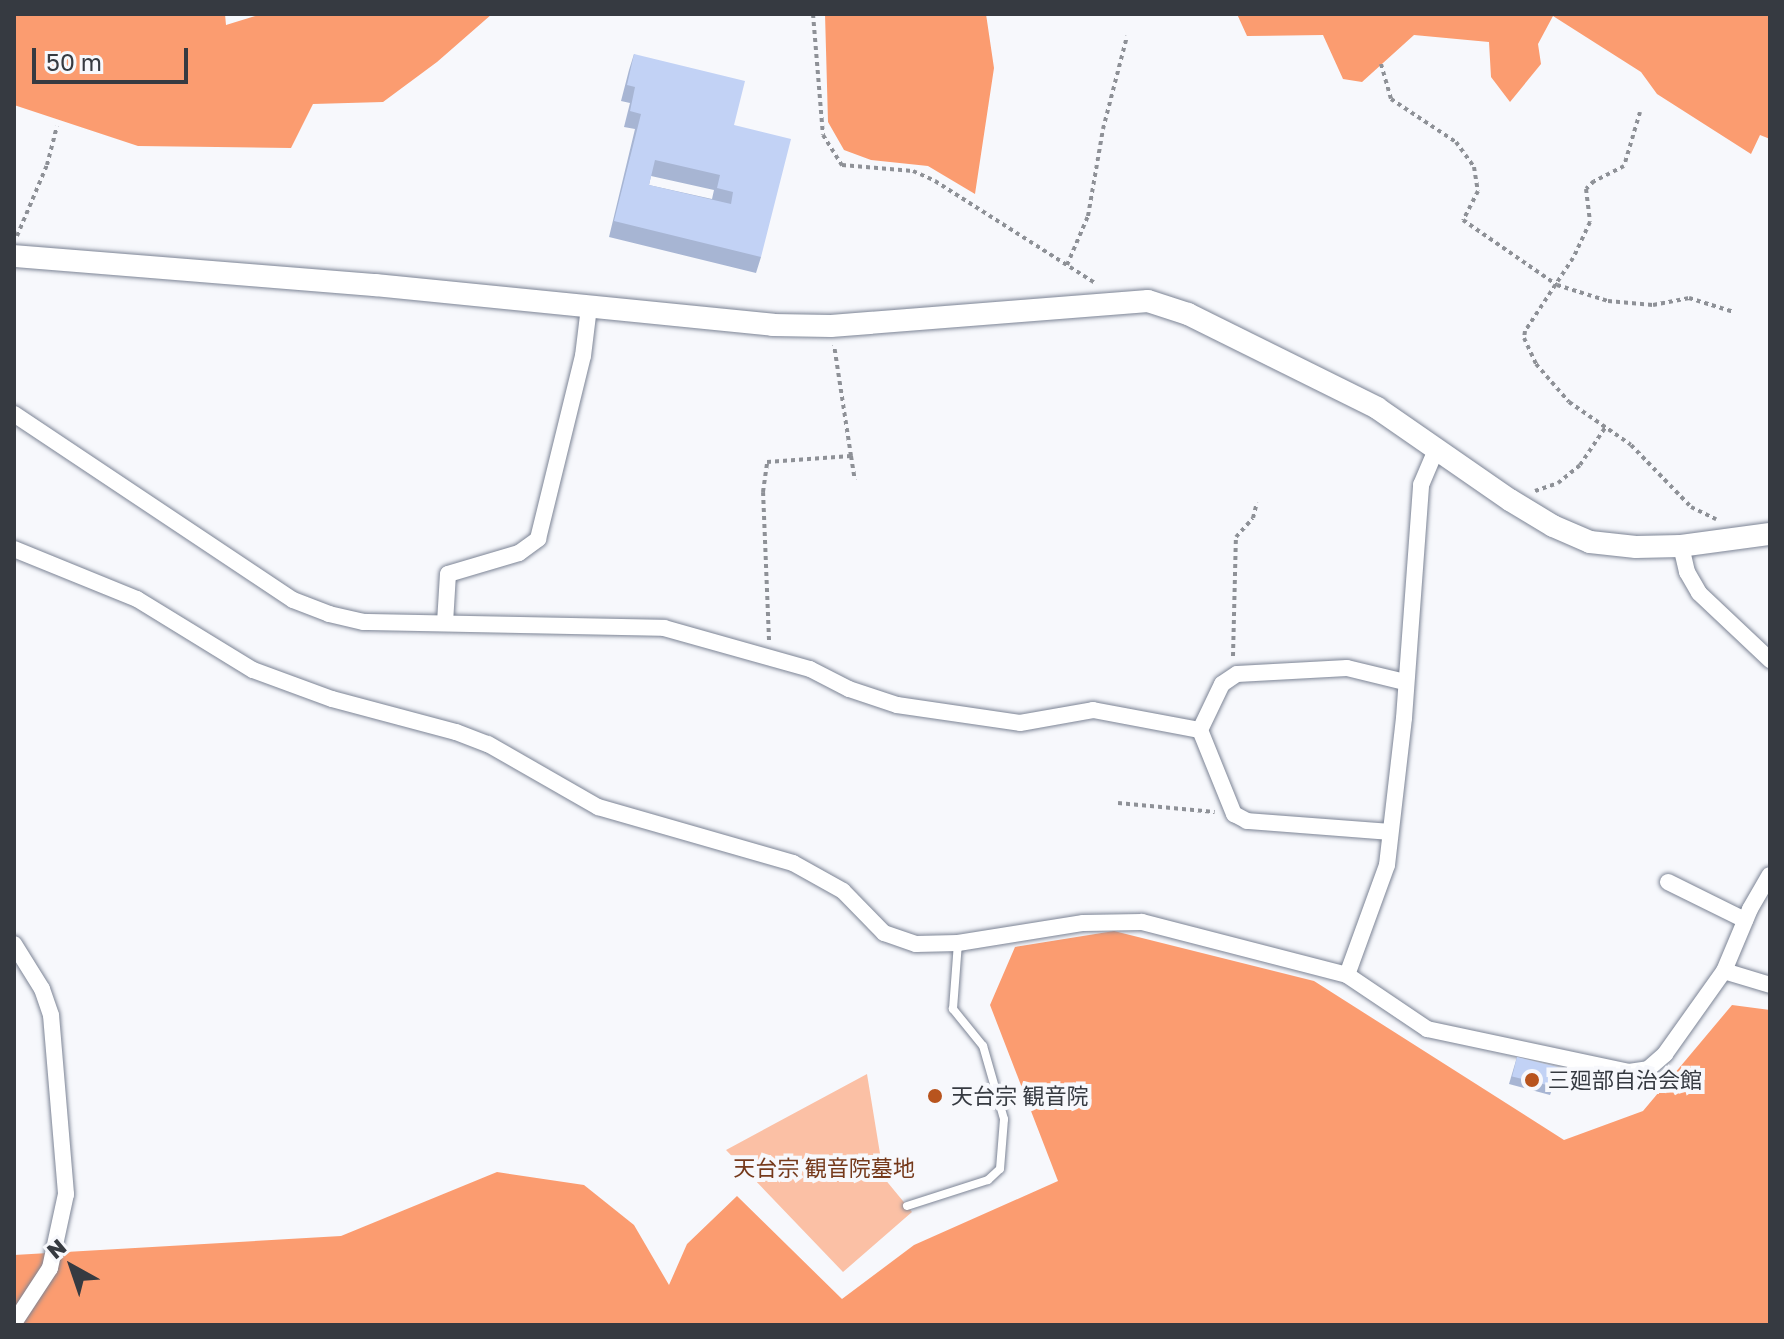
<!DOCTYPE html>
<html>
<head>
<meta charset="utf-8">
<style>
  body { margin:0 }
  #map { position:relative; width:1784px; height:1339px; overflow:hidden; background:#f7f8fc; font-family:"Golos Text","Noto Sans JP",sans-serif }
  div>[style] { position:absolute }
  .green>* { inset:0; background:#fbc0a5 }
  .forest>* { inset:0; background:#fb9c70 }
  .path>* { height:4px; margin-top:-2px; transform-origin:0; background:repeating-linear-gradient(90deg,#8e9197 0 4px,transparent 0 8px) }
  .roads { filter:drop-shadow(0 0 2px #7c8495) drop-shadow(0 0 2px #7c8495) }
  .service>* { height:8px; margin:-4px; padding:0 4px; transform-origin:4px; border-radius:4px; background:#fff }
  .minor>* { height:16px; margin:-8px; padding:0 8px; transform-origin:8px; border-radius:8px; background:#fff }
  .tertiary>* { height:22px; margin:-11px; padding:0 11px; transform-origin:11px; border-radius:11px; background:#fff }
  .wall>* { inset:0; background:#a7b5d3 }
  .building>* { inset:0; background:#c2d2f5; transform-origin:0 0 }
  .dots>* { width:22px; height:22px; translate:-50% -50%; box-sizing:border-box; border:4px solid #f7f8fc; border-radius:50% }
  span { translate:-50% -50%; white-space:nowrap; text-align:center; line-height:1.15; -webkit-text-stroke:8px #f7f8fc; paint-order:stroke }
  .poi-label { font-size:22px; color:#363a41 }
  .left { translate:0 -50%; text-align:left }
  .park-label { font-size:22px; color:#75391b }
  .frame { position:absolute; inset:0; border:16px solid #363a41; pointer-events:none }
  .north { position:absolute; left:32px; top:1227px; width:80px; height:80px; -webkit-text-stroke:6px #f7f8fc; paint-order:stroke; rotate:320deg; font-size:22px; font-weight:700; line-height:32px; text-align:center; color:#363a41 }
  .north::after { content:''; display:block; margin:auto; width:28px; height:36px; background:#363a41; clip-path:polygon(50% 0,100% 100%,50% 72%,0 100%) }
  .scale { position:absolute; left:32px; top:48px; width:156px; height:36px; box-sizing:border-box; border:4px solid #363a41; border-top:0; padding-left:10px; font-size:24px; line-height:28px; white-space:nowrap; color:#363a41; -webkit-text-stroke:6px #f7f8fc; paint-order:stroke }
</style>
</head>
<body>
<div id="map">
  <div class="green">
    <i style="clip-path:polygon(867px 1074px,884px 1178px,912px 1212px,843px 1272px,726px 1150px)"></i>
  </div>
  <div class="forest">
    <i style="clip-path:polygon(14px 14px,225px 14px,226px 25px,262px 14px,492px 14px,437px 62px,383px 102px,313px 104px,291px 148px,138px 146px,14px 105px)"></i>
    <i style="clip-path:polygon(825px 14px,986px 14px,994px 68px,975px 194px,928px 166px,871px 160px,844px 150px,828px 122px)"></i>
    <i style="clip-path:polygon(1237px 14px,1770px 14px,1770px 139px,1760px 135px,1751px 154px,1657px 94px,1641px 72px,1553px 16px,1538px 44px,1541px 64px,1510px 102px,1491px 77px,1489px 42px,1414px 35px,1362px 82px,1343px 79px,1323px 35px,1247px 36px)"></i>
    <i style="clip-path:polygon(1114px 931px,1314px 981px,1564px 1140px,1643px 1111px,1732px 1005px,1770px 1010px,1770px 1325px,14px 1325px,14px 1255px,341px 1236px,497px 1172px,584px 1185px,634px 1225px,669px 1285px,687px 1244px,737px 1196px,842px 1299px,914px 1245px,1058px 1181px,990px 1005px,1015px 947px)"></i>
  </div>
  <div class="path">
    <i style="left:813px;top:14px;width:121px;rotate:85.3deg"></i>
    <i style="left:823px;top:135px;width:36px;rotate:58deg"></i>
    <i style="left:842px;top:165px;width:71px;rotate:4.8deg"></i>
    <i style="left:913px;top:171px;width:24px;rotate:24deg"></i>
    <i style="left:935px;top:181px;width:190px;rotate:32.5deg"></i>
    <i style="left:1381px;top:64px;width:36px;rotate:74deg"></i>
    <i style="left:1391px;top:99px;width:78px;rotate:33.5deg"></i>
    <i style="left:1456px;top:142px;width:31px;rotate:54deg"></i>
    <i style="left:1474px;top:167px;width:24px;rotate:81deg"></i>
    <i style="left:1478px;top:191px;width:33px;rotate:117deg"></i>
    <i style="left:1463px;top:220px;width:114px;rotate:34.7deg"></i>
    <i style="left:1557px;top:285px;width:53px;rotate:17.4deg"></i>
    <i style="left:1608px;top:301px;width:45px;rotate:5.1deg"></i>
    <i style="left:1653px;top:305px;width:37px;rotate:-11deg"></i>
    <i style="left:1689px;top:298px;width:47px;rotate:17.3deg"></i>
    <i style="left:1640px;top:112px;width:56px;rotate:106.5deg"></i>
    <i style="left:1624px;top:166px;width:34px;rotate:153deg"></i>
    <i style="left:1594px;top:181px;width:11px;rotate:135deg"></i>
    <i style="left:1586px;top:189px;width:33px;rotate:83deg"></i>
    <i style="left:1590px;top:222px;width:40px;rotate:115deg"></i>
    <i style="left:1573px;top:258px;width:87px;rotate:123.3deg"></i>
    <i style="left:1525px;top:331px;width:7px;rotate:98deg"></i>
    <i style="left:1524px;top:338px;width:29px;rotate:65deg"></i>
    <i style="left:1536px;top:364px;width:50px;rotate:49deg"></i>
    <i style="left:1569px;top:402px;width:75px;rotate:34.7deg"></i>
    <i style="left:1631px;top:445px;width:86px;rotate:45.9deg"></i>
    <i style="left:1691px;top:507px;width:28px;rotate:26deg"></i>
    <i style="left:17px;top:236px;width:77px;rotate:-67.1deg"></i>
    <i style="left:47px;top:165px;width:40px;rotate:-75.6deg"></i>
    <i style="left:1067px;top:265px;width:53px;rotate:-66.8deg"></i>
    <i style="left:1088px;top:216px;width:88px;rotate:-80.2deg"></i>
    <i style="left:1103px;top:129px;width:96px;rotate:-75.5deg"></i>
    <i style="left:851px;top:456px;width:24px;rotate:81deg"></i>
    <i style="left:1535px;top:491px;width:24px;rotate:-19deg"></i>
    <i style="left:1558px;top:483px;width:28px;rotate:-39deg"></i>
    <i style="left:1580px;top:465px;width:45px;rotate:-56deg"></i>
    <i style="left:769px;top:640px;width:148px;rotate:-92.3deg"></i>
    <i style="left:763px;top:492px;width:30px;rotate:-82deg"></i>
    <i style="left:767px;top:462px;width:84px;rotate:-4.1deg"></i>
    <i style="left:851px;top:456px;width:112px;rotate:-98.7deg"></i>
    <i style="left:1233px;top:656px;width:119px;rotate:-88.6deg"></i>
    <i style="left:1236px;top:537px;width:25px;rotate:-48deg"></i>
    <i style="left:1253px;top:518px;width:16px;rotate:-76deg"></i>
    <i style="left:1118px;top:803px;width:97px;rotate:5.3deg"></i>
  </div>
  <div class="roads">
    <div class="service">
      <i style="left:907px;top:1206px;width:85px;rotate:-17.8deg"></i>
      <i style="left:988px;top:1180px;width:16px;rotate:-43deg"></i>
      <i style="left:1000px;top:1169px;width:50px;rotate:-85.4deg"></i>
      <i style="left:1004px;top:1119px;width:76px;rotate:-106deg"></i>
      <i style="left:983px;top:1046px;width:48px;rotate:-129deg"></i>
      <i style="left:953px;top:1009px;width:66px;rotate:-85.7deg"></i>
    </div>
    <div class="minor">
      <i style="left:14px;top:414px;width:335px;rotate:33.7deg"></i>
      <i style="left:293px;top:600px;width:39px;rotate:21deg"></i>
      <i style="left:329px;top:614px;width:36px;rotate:13deg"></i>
      <i style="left:364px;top:622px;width:300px;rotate:1.1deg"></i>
      <i style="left:664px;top:628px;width:152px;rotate:15.7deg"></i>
      <i style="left:810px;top:669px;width:44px;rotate:27.1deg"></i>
      <i style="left:849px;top:689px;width:51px;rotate:18.4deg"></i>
      <i style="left:897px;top:705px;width:124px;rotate:8.3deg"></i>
      <i style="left:1020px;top:723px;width:74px;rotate:-10.1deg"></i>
      <i style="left:1093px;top:710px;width:109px;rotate:10.6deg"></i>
      <i style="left:1681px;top:546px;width:27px;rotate:77deg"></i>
      <i style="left:1687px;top:572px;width:24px;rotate:60deg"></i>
      <i style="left:1699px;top:593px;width:98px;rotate:43.3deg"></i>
      <i style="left:14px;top:549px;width:133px;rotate:22.1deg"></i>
      <i style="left:137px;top:599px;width:136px;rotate:31.5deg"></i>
      <i style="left:253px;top:670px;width:84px;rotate:20.2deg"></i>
      <i style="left:332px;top:699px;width:128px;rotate:14.9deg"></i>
      <i style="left:456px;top:732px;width:34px;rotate:21deg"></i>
      <i style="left:488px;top:744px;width:127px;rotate:29.8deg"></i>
      <i style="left:598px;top:807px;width:203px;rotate:16deg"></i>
      <i style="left:793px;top:863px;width:57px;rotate:29.2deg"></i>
      <i style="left:843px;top:891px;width:59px;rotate:45.7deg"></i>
      <i style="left:884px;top:933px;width:34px;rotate:19deg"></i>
      <i style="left:916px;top:944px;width:42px;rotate:-1.4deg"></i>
      <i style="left:958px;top:943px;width:127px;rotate:-9.1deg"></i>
      <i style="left:1083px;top:923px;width:59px;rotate:-1deg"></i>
      <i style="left:1142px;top:922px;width:212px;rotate:14.5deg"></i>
      <i style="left:1347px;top:975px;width:97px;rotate:34deg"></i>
      <i style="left:1427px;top:1029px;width:207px;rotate:12deg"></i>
      <i style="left:1629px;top:1072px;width:19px;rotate:-9deg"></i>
      <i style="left:1648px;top:1069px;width:23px;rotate:-41deg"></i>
      <i style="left:1665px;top:1054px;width:102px;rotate:-54.6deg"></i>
      <i style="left:1724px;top:971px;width:67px;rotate:-67.2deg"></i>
      <i style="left:1750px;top:909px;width:39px;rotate:-60deg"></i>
      <i style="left:445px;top:623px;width:49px;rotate:-86.5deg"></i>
      <i style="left:448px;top:574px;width:74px;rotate:-16.5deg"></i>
      <i style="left:519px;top:553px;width:24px;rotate:-36deg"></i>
      <i style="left:538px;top:539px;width:188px;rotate:-76.2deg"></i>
      <i style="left:583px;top:356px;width:49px;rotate:-83deg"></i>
      <i style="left:1200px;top:730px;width:91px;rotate:68deg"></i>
      <i style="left:1234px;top:814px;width:15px;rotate:28deg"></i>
      <i style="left:1247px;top:821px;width:143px;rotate:4.4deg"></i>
      <i style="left:1200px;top:730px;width:51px;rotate:-64.4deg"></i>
      <i style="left:1222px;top:684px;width:18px;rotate:-34deg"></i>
      <i style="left:1237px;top:674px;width:110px;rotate:-3.1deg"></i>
      <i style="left:1347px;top:668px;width:60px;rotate:13.6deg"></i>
      <i style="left:1668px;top:882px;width:86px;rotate:26.3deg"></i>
      <i style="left:14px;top:944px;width:53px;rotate:58.1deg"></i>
      <i style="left:42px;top:989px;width:28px;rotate:71deg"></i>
      <i style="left:51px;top:1015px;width:180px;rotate:85.2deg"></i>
      <i style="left:66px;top:1194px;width:76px;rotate:102.2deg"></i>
      <i style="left:50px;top:1268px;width:66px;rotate:123.2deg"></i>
      <i style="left:1724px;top:971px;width:48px;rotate:16.9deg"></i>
      <i style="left:1347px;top:975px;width:117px;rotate:-70deg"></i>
      <i style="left:1387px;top:865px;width:148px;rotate:-83.4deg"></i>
      <i style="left:1404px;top:718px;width:234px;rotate:-85.8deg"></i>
      <i style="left:1421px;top:485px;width:39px;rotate:-67deg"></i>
    </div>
    <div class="tertiary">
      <i style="left:14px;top:256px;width:362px;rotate:4.6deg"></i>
      <i style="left:375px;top:285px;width:400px;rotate:5.7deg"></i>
      <i style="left:773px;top:325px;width:58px;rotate:1deg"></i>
      <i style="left:831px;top:326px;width:318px;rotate:-4.5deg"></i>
      <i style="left:1148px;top:301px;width:42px;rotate:18deg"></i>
      <i style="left:1188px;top:314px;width:211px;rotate:26.4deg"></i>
      <i style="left:1377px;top:408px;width:162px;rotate:34.7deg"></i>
      <i style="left:1510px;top:500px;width:50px;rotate:31.2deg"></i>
      <i style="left:1553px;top:526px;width:40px;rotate:23.4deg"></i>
      <i style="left:1590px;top:542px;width:46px;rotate:6.2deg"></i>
      <i style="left:1636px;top:547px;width:45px;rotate:-1.3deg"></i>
      <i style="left:1681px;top:546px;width:90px;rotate:-7.7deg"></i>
    </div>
  </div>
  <div class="wall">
    <i style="clip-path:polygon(evenodd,634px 54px,734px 125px,761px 257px,756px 273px,609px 237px,635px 129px,624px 127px,630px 103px,621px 101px,629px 70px,634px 54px,651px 176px,714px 190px,712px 199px,649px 185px,651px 176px)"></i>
    <i style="clip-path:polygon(1517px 1057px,1553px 1087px,1550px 1095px,1509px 1084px)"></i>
  </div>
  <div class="building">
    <i style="clip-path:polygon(evenodd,634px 54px,745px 81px,734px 125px,791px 139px,761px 257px,614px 221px,641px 114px,630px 111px,635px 87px,627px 85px,634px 54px,655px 160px,720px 175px,717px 188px,733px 192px,731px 204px,649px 185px,655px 160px)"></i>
    <i style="left:1517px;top:1057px;width:42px;height:20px;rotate:14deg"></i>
  </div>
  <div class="dots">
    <i style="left:1532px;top:1080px;background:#b8541e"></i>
    <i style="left:935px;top:1096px;background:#b8541e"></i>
  </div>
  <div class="poi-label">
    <span class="left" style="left:1548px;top:1080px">三廻部自治会館</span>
    <span class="left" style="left:951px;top:1096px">天台宗 観音院</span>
  </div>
  <div class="park-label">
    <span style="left:824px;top:1168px">天台宗 観音院墓地</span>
  </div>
  <div class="frame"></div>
  <div class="north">N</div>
  <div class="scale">50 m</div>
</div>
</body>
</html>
